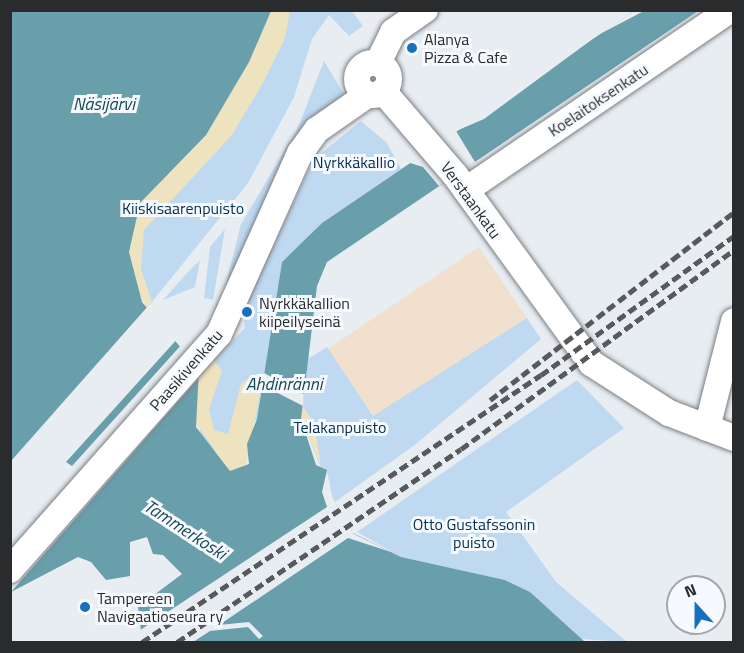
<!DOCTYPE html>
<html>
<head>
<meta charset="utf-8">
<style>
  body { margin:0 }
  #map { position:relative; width:744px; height:653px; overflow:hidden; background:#e8edf2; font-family:"Titillium Web",sans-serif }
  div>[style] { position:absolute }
  .industrial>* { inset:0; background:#f0e0cd; transform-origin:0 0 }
  .green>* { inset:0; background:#bfd9f0 }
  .sand>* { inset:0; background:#ede3be }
  .water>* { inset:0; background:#699eab }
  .pier>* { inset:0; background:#e8edf2 }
  .roads { filter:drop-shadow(0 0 2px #7a7f83) drop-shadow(0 0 2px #7a7f83) }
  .minor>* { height:26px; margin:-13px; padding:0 13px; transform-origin:13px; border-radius:13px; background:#fff }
  .minor>.ring { margin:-13px; padding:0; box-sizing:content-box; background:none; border:26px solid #fff; border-radius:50% }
  .rail>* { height:4.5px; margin-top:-2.25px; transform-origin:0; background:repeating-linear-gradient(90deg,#57595c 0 9px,transparent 0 13.5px) }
  .dots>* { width:16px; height:16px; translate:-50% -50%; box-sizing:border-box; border:3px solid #f6fafe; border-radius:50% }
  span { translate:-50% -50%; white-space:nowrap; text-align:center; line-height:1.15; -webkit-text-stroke:6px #f6fafe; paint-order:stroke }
  .poi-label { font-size:16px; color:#292b2d }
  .left { translate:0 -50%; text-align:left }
  .street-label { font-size:16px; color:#292b2d }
  .park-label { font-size:16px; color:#042f4e }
  .water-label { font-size:18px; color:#1a4a54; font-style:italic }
  .frame { position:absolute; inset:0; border:12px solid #292b2d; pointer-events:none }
  .north { position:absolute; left:666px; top:575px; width:60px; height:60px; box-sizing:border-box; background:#f6fafe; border:2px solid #a4a7aa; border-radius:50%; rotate:339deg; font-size:16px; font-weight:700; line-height:24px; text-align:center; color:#292b2d }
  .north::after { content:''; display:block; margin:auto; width:21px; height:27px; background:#1870bd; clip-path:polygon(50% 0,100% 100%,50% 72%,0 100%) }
</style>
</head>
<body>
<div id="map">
  <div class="industrial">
    <i style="left:479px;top:247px;width:86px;height:182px;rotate:56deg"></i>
  </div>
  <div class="green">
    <i style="clip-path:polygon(271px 11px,352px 11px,363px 26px,349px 36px,329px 15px,312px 39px,294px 97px,248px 183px,147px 308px,133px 221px)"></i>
    <i style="clip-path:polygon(324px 61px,345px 96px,224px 292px,241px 224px,297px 130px)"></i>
    <i style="clip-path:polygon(361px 121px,387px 143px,401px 169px,322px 223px,282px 262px,257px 419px,215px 451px,200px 435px,198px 377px,245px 328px,243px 311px,314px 159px)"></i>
    <i style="clip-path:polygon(225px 229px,213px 300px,204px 298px,210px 247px)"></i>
    <i style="clip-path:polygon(200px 260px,195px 287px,163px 300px,188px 272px)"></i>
    <i style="clip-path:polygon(527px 318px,541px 339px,416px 444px,335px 502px,301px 419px,308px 359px,327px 347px,373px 416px)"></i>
    <i style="clip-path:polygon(577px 380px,624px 428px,506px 512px,556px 582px,627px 642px,581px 639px,530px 592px,505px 580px,401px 557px,357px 532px)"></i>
  </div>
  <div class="sand">
    <i style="clip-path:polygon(271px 11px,290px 11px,285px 38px,264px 81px,232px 135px,144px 230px,141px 269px,152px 302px,147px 308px,134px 284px,129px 252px,140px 203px,206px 135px,249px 62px)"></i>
    <i style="clip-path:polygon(214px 360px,222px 371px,209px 409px,214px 430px,228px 434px,241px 384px,249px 378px,262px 385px,245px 468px,230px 471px,194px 421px,198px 377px)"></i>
    <i style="clip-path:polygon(303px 406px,314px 424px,321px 466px,301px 419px)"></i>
  </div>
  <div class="water">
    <i style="clip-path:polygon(11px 11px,271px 11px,249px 62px,206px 135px,140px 203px,129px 252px,142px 302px,199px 369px,196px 427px,230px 471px,249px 464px,247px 444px,257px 419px,282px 262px,322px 223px,634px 11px,698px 11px,327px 262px,317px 286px,301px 419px,316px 465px,327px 470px,330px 494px,353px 533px,401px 557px,505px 580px,530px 592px,585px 642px,125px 642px,141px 631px,138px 607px,182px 574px,163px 555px,153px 554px,147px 537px,130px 542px,130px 576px,106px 580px,91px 562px,78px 557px,11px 592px)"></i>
  </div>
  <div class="pier">
    <i style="clip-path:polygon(634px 11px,644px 11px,598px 35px,484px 119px,456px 131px,475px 162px,439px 186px,423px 167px,410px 163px,465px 122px)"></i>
    <i style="clip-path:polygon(149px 305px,179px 337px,66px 462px,72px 466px,183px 343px,202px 374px,11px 592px,11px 461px)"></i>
    <i style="clip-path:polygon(264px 373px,304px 394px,303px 406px,262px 385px)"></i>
    <i style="clip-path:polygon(327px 470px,332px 497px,354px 534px,391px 552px,348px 538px,219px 625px,249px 622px,263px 636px,259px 639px,248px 627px,210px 631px,193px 642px,122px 642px,327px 507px,322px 492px)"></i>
    <i style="clip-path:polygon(10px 632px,32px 636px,42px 642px,11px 638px)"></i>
  </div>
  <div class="roads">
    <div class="minor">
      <i class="ring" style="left:357px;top:63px;width:6px;height:6px"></i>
      <i style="left:378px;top:63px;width:34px;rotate:-64deg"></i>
      <i style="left:393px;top:32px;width:39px;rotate:-35deg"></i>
      <i style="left:383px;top:91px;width:111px;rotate:49.4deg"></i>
      <i style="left:455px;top:175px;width:232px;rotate:54.1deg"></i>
      <i style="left:591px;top:363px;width:93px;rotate:32.7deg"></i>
      <i style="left:669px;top:413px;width:70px;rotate:21deg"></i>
      <i style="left:466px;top:190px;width:320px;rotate:-34.3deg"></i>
      <i style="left:707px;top:428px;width:110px;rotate:-75.8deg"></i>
      <i style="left:10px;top:570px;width:315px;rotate:-48.5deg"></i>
      <i style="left:219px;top:334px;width:198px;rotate:-65.9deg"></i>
      <i style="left:300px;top:153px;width:29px;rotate:-54deg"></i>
      <i style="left:317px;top:130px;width:61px;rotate:-35deg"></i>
    </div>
  </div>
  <div class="rail">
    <i style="left:490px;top:400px;width:308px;rotate:-37.6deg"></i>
    <i style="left:142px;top:642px;width:480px;rotate:-33.8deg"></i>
    <i style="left:541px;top:375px;width:238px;rotate:-35.8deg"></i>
    <i style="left:177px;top:642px;width:343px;rotate:-34.2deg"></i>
    <i style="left:461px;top:449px;width:338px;rotate:-36.1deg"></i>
  </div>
  <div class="dots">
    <i style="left:412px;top:48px;background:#1870bd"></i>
    <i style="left:247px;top:312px;background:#1870bd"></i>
    <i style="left:85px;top:607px;background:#1870bd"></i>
  </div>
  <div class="poi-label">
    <span class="left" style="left:424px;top:48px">Alanya<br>Pizza &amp; Cafe</span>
    <span class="left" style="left:259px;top:312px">Nyrkkäkallion<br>kiipeilyseinä</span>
    <span class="left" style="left:97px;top:607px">Tampereen<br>Navigaatioseura ry</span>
  </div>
  <div class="street-label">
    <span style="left:598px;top:100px;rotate:-34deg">Koelaitoksenkatu</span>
    <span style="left:471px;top:200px;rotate:54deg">Verstaankatu</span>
    <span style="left:186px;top:370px;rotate:-49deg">Paasikivenkatu</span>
  </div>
  <div class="park-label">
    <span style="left:354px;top:162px">Nyrkkäkallio</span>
    <span style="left:183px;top:208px">Kiiskisaarenpuisto</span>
    <span style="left:340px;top:427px">Telakanpuisto</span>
    <span style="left:474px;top:533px">Otto Gustafssonin<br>puisto</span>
  </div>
  <div class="water-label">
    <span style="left:104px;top:104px">Näsijärvi</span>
    <span style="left:284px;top:384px">Ahdinränni</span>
    <span style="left:185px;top:530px;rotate:33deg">Tammerkoski</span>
  </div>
  <div class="frame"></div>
  <div class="north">N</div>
</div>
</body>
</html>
